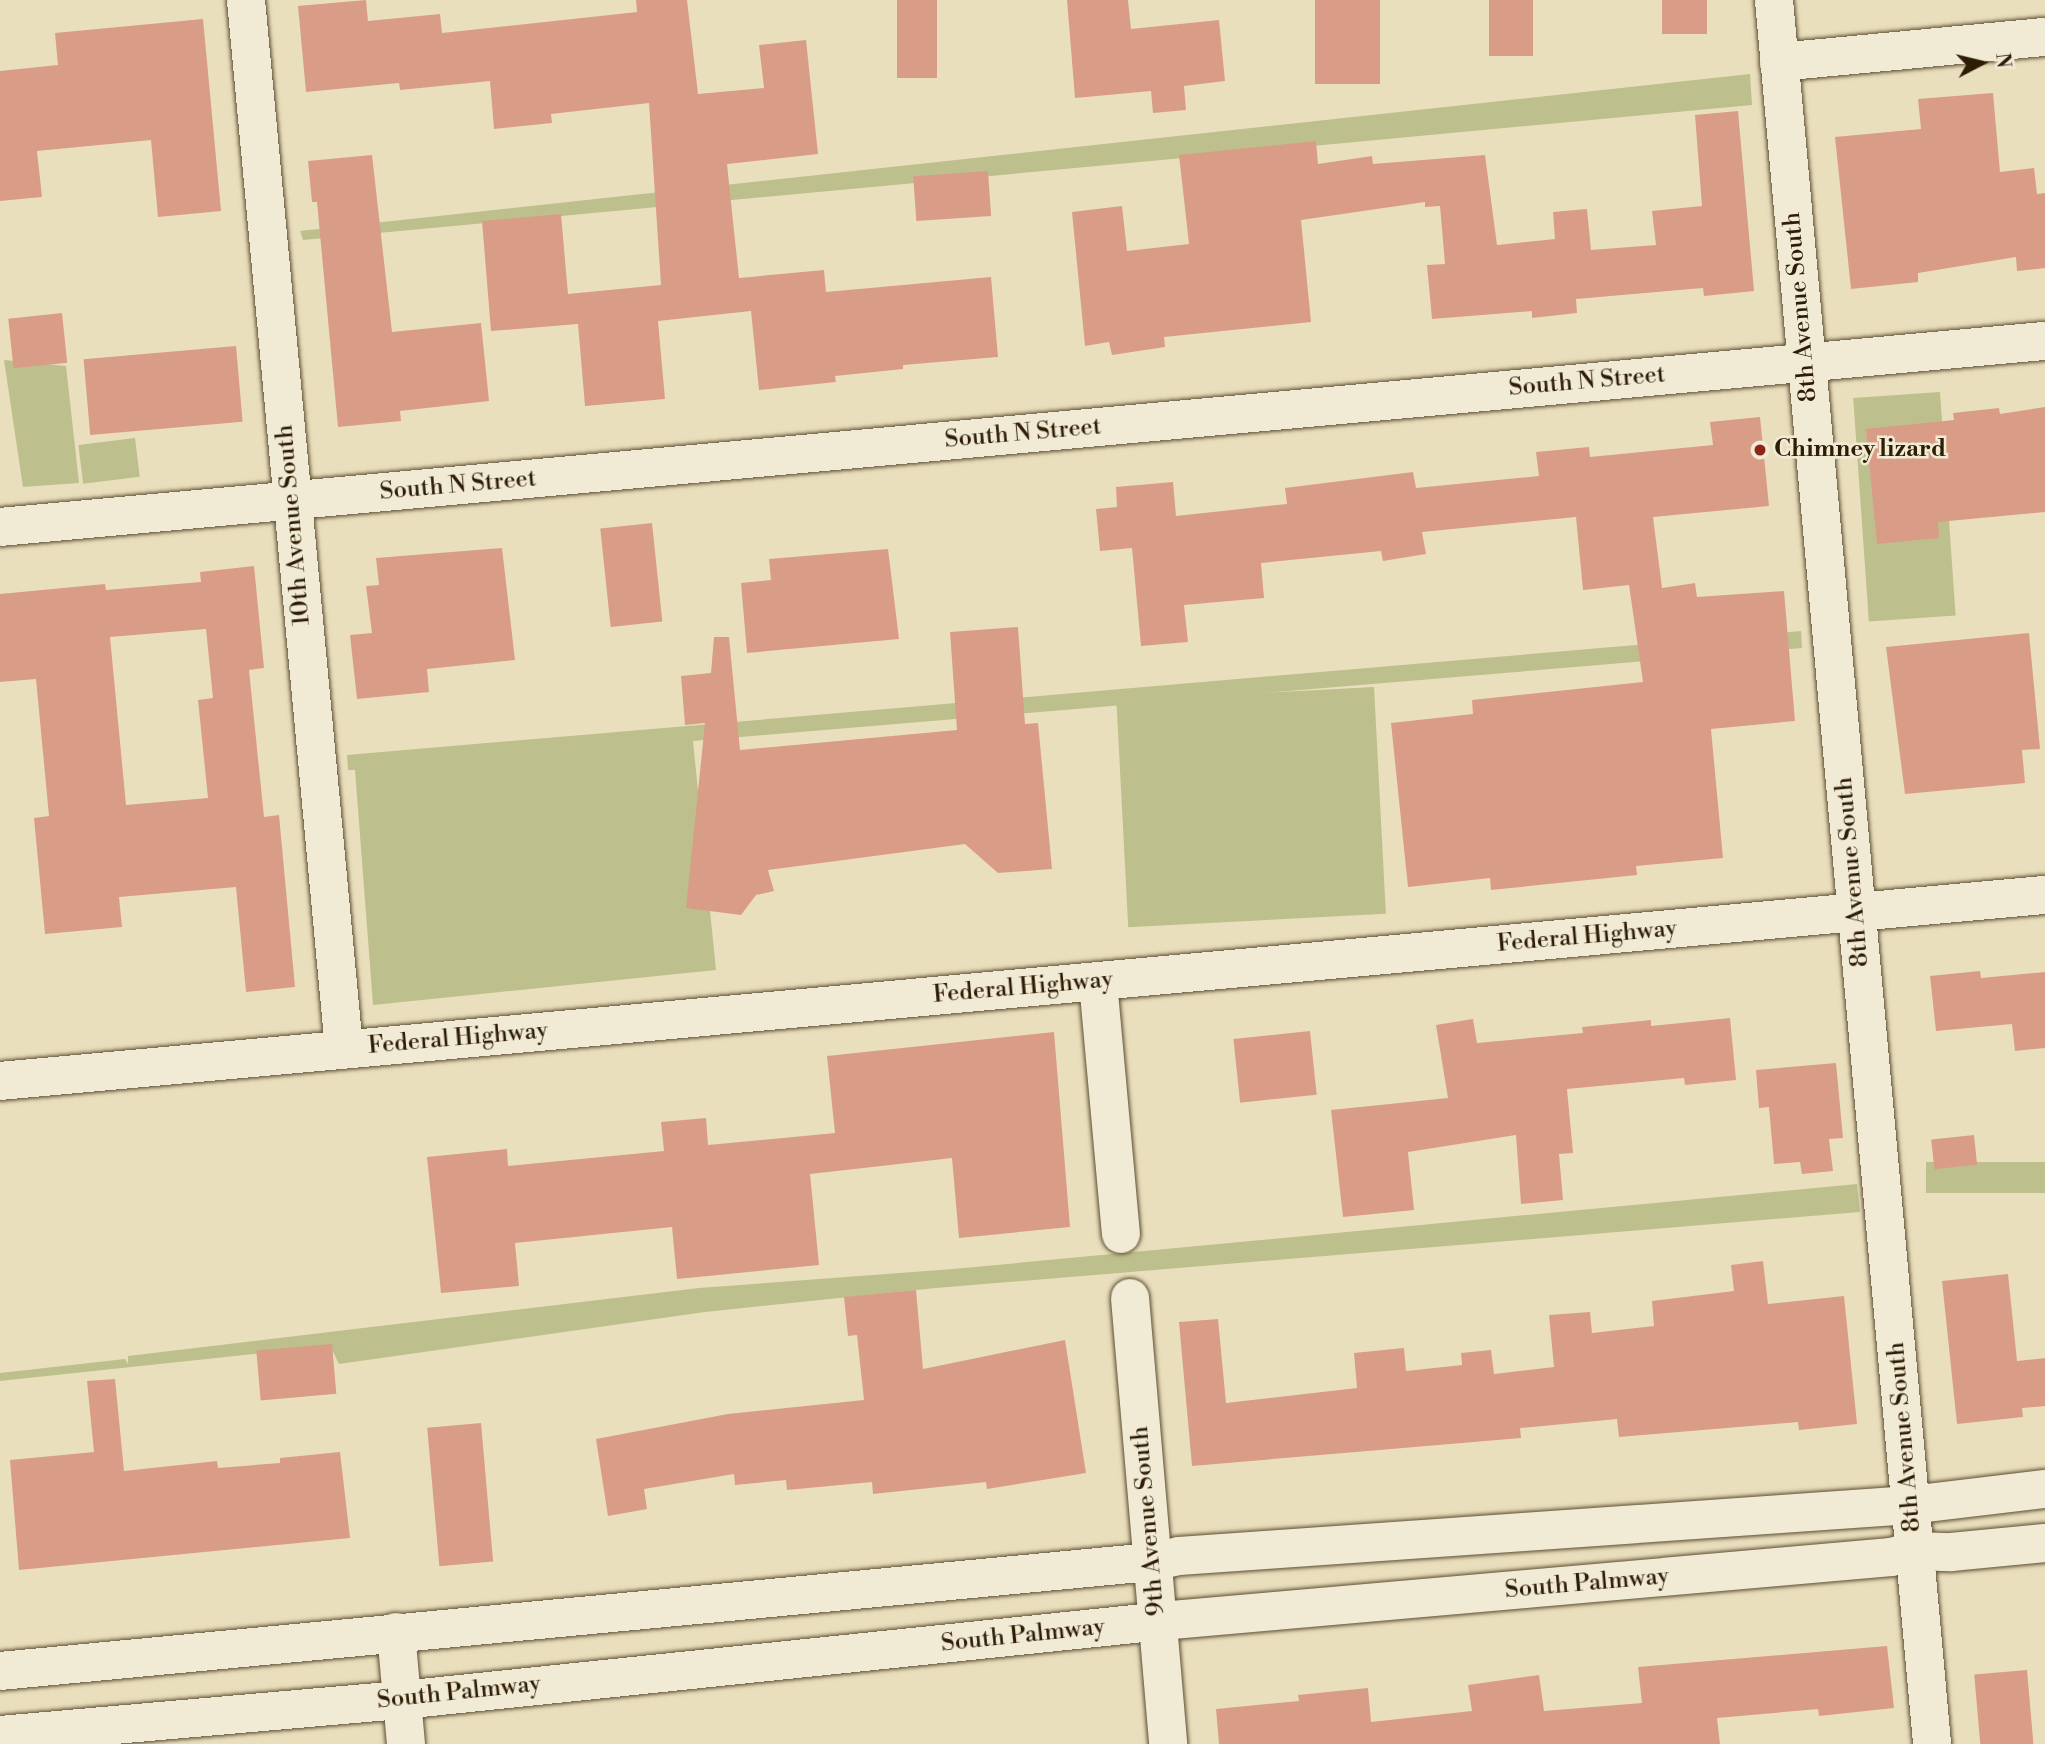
<!DOCTYPE html>
<html>
<head>
<meta charset="utf-8">
<style>
  body { margin:0 }
  #map { position:relative; width:2045px; height:1744px; overflow:hidden; background:#eadfbd; font-family:"Libre Bodoni",serif }
  div>[style] { position:absolute }
  .green>* { inset:0; background:#bdc08d; transform-origin:0 0 }
  .building>* { inset:0; background:#d99d87; transform-origin:0 0 }
  .roads { filter:drop-shadow(0 0 2px #5d4e32) drop-shadow(0 0 2px #5d4e32) }
  .street>* { height:38px; margin:-19px; padding:0 19px; transform-origin:19px; border-radius:19px; background:#f1ead4 }
  .secondary>* { height:38px; margin:-19px; padding:0 19px; transform-origin:19px; border-radius:19px; background:#f1ead4 }
  .dots>* { width:19px; height:19px; translate:-50% -50%; box-sizing:border-box; border:4px solid #f1ead4; border-radius:50% }
  span { translate:-50% -50%; white-space:nowrap; text-align:center; line-height:1.15; -webkit-text-stroke:5px #f1ead4; paint-order:stroke }
  .street-label { font-size:24px; color:#2e1d04 }
  .poi-label { font-size:24px; color:#2e1d04; font-weight:700 }
  .left { translate:0 -50%; text-align:left }
  .north { position:absolute; left:1947px; top:28px; width:70px; height:70px; -webkit-text-stroke:5px #f1ead4; paint-order:stroke; rotate:83deg; font-size:19px; font-weight:700; line-height:28px; text-align:center; color:#2e1d04 }
  .north::after { content:''; display:block; margin:auto; width:24px; height:32px; background:#2e1d04; clip-path:polygon(50% 0,100% 100%,50% 72%,0 100%) }
</style>
</head>
<body>
<div id="map">
  <div class="green">
    <i style="clip-path:polygon(1750px 74px,1752px 105px,303px 240px,300px 231px)"></i>
    <i style="clip-path:polygon(4px 360px,66px 366px,79px 483px,23px 487px)"></i>
    <i style="left:1940px;top:392px;width:224px;height:87px;rotate:86deg"></i>
    <i style="left:135px;top:438px;width:39px;height:57px;rotate:83deg"></i>
    <i style="clip-path:polygon(1801px 631px,1802px 648px,693px 741px,716px 970px,373px 1005px,355px 770px,348px 770px,347px 755px)"></i>
    <i style="left:1374px;top:687px;width:227px;height:258px;rotate:87deg"></i>
    <i style="left:2045px;top:1162px;width:31px;height:119px;rotate:90deg"></i>
    <i style="clip-path:polygon(1857px 1184px,1860px 1212px,936px 1288px,705px 1312px,339px 1364px,330px 1346px,0 1381px,0 1373px,125px 1359px,128px 1364px,128px 1356px,699px 1288px,953px 1269px)"></i>
  </div>
  <div class="building">
    <i style="clip-path:polygon(366px 0,368px 21px,440px 14px,442px 33px,637px 12px,636px 0,687px 0,698px 94px,764px 88px,759px 45px,806px 40px,818px 154px,727px 164px,739px 278px,824px 270px,826px 292px,991px 277px,998px 357px,903px 365px,903px 369px,835px 376px,836px 382px,759px 390px,751px 311px,658px 321px,665px 399px,585px 406px,578px 324px,491px 331px,482px 221px,561px 214px,568px 294px,661px 285px,649px 103px,551px 114px,552px 123px,494px 129px,490px 81px,400px 90px,399px 83px,306px 92px,298px 6px)"></i>
    <i style="left:897px;top:0;width:40px;height:78px"></i>
    <i style="clip-path:polygon(1067px 0,1128px 0,1131px 29px,1219px 20px,1225px 81px,1184px 86px,1186px 110px,1153px 113px,1151px 91px,1075px 98px)"></i>
    <i style="left:1315px;top:0;width:65px;height:84px"></i>
    <i style="left:1489px;top:0;width:44px;height:56px"></i>
    <i style="left:1662px;top:0;width:45px;height:34px"></i>
    <i style="clip-path:polygon(203px 19px,221px 211px,158px 217px,151px 140px,37px 151px,42px 197px,0 201px,0 71px,58px 65px,55px 33px)"></i>
    <i style="clip-path:polygon(1993px 93px,2000px 172px,2034px 168px,2037px 194px,2045px 193px,2045px 268px,2017px 271px,2016px 257px,1918px 273px,1918px 282px,1851px 289px,1835px 137px,1921px 129px,1918px 99px)"></i>
    <i style="clip-path:polygon(1738px 111px,1754px 291px,1704px 296px,1703px 288px,1576px 299px,1577px 313px,1532px 318px,1532px 311px,1432px 319px,1427px 265px,1445px 264px,1440px 206px,1425px 207px,1425px 202px,1301px 220px,1311px 322px,1164px 337px,1165px 347px,1112px 355px,1109px 342px,1085px 346px,1072px 212px,1122px 206px,1127px 251px,1189px 244px,1179px 155px,1316px 141px,1318px 164px,1372px 156px,1373px 164px,1485px 155px,1497px 245px,1555px 239px,1553px 212px,1587px 209px,1591px 250px,1656px 245px,1652px 211px,1702px 206px,1695px 115px)"></i>
    <i style="clip-path:polygon(372px 155px,392px 332px,481px 323px,489px 401px,400px 411px,401px 421px,338px 427px,317px 202px,312px 202px,308px 161px)"></i>
    <i style="left:988px;top:171px;width:45px;height:75px;rotate:86deg"></i>
    <i style="left:62px;top:313px;width:50px;height:54px;rotate:84deg"></i>
    <i style="left:236px;top:346px;width:76px;height:153px;rotate:85deg"></i>
    <i style="clip-path:polygon(2045px 407px,2045px 512px,1938px 522px,1939px 538px,1877px 544px,1866px 429px,1954px 420px,1953px 413px,1999px 408px,2000px 414px)"></i>
    <i style="clip-path:polygon(1760px 417px,1769px 506px,1653px 517px,1662px 588px,1695px 583px,1697px 597px,1784px 591px,1795px 721px,1711px 729px,1723px 858px,1636px 866px,1637px 875px,1491px 890px,1490px 878px,1408px 887px,1391px 723px,1473px 714px,1472px 700px,1643px 682px,1629px 585px,1583px 590px,1576px 517px,1422px 532px,1426px 554px,1383px 561px,1381px 551px,1261px 563px,1264px 598px,1184px 605px,1188px 642px,1141px 646px,1132px 548px,1100px 551px,1096px 509px,1117px 507px,1116px 487px,1173px 482px,1176px 516px,1287px 504px,1285px 488px,1413px 472px,1416px 488px,1539px 476px,1536px 452px,1589px 447px,1590px 457px,1713px 445px,1710px 422px)"></i>
    <i style="left:652px;top:523px;width:99px;height:52px;rotate:84deg"></i>
    <i style="clip-path:polygon(502px 548px,515px 660px,427px 669px,429px 692px,357px 699px,350px 635px,372px 633px,366px 586px,379px 585px,376px 558px)"></i>
    <i style="clip-path:polygon(888px 549px,899px 639px,747px 653px,741px 583px,771px 580px,769px 559px)"></i>
    <i style="clip-path:polygon(evenodd,254px 566px,264px 668px,249px 670px,264px 817px,279px 815px,295px 987px,246px 992px,236px 887px,119px 897px,122px 927px,45px 934px,34px 818px,49px 816px,36px 679px,0 682px,0 594px,105px 584px,106px 590px,201px 582px,200px 572px,254px 566px,206px 629px,213px 698px,198px 700px,208px 798px,126px 805px,110px 637px,206px 629px)"></i>
    <i style="clip-path:polygon(1018px 627px,1025px 724px,1038px 723px,1052px 869px,998px 873px,965px 844px,768px 870px,774px 891px,756px 895px,741px 915px,686px 908px,705px 723px,685px 725px,681px 676px,711px 673px,714px 637px,729px 637px,740px 750px,957px 730px,950px 632px)"></i>
    <i style="clip-path:polygon(2029px 633px,2040px 749px,2022px 750px,2025px 783px,1905px 794px,1886px 647px)"></i>
    <i style="clip-path:polygon(1980px 971px,1981px 978px,2045px 972px,2045px 1048px,2015px 1051px,2012px 1024px,1936px 1031px,1930px 976px)"></i>
    <i style="clip-path:polygon(1730px 1018px,1736px 1080px,1685px 1085px,1684px 1078px,1567px 1089px,1573px 1153px,1559px 1154px,1563px 1200px,1521px 1204px,1516px 1135px,1408px 1152px,1414px 1210px,1343px 1217px,1331px 1110px,1448px 1098px,1436px 1025px,1473px 1019px,1477px 1043px,1583px 1033px,1582px 1027px,1651px 1020px,1651px 1026px)"></i>
    <i style="left:1310px;top:1031px;width:64px;height:77px;rotate:84deg"></i>
    <i style="clip-path:polygon(1054px 1032px,1070px 1227px,959px 1238px,952px 1158px,810px 1174px,819px 1265px,677px 1279px,672px 1227px,515px 1243px,519px 1286px,441px 1293px,427px 1157px,507px 1149px,508px 1166px,664px 1151px,661px 1122px,706px 1118px,708px 1145px,835px 1133px,827px 1056px)"></i>
    <i style="clip-path:polygon(1836px 1063px,1843px 1138px,1829px 1139px,1833px 1171px,1802px 1174px,1800px 1162px,1774px 1164px,1769px 1107px,1759px 1108px,1756px 1070px)"></i>
    <i style="left:1974px;top:1135px;width:30px;height:43px;rotate:84deg"></i>
    <i style="clip-path:polygon(1763px 1261px,1768px 1304px,1844px 1296px,1857px 1424px,1799px 1430px,1798px 1422px,1619px 1437px,1617px 1419px,1520px 1428px,1521px 1438px,1192px 1466px,1179px 1322px,1218px 1319px,1226px 1403px,1357px 1388px,1354px 1353px,1404px 1348px,1406px 1371px,1462px 1365px,1461px 1353px,1491px 1350px,1494px 1374px,1554px 1367px,1549px 1315px,1590px 1312px,1592px 1333px,1654px 1326px,1652px 1301px,1734px 1291px,1731px 1265px)"></i>
    <i style="clip-path:polygon(2008px 1274px,2017px 1361px,2045px 1358px,2045px 1406px,2022px 1408px,2023px 1417px,1957px 1424px,1942px 1281px)"></i>
    <i style="clip-path:polygon(916px 1290px,923px 1369px,1065px 1340px,1086px 1473px,987px 1489px,986px 1482px,873px 1494px,872px 1482px,787px 1490px,786px 1480px,735px 1485px,734px 1474px,644px 1489px,647px 1509px,608px 1516px,596px 1439px,728px 1414px,864px 1400px,857px 1335px,848px 1336px,844px 1297px)"></i>
    <i style="left:332px;top:1344px;width:50px;height:76px;rotate:85deg"></i>
    <i style="clip-path:polygon(115px 1379px,124px 1471px,217px 1461px,218px 1468px,280px 1463px,280px 1458px,340px 1452px,350px 1538px,19px 1570px,10px 1460px,94px 1452px,87px 1381px)"></i>
    <i style="left:481px;top:1423px;width:139px;height:54px;rotate:85deg"></i>
    <i style="clip-path:polygon(1887px 1646px,1894px 1708px,1819px 1716px,1818px 1709px,1717px 1718px,1720px 1744px,1219px 1744px,1216px 1709px,1299px 1701px,1298px 1695px,1368px 1688px,1371px 1722px,1472px 1711px,1468px 1685px,1539px 1675px,1544px 1711px,1642px 1703px,1638px 1667px)"></i>
    <i style="left:2027px;top:1670px;width:74px;height:53px;rotate:85deg"></i>
  </div>
  <div class="roads">
    <div class="street">
      <i style="left:246px;top:0;width:1054px;rotate:84.66deg"></i>
      <i style="left:1774px;top:0;width:1751px;rotate:84.82deg"></i>
      <i style="left:1779px;top:62px;width:267px;rotate:-5.4deg"></i>
      <i style="left:0;top:527px;width:2053px;rotate:-5.2deg"></i>
      <i style="left:1098px;top:982px;width:253px;rotate:84.8deg"></i>
      <i style="left:1130px;top:1298px;width:448px;rotate:85.1deg"></i>
      <i style="left:396px;top:1632px;width:112px;rotate:84.9deg"></i>
      <i style="left:0;top:1671px;width:1156px;rotate:-5.41deg"></i>
      <i style="left:1151px;top:1562px;width:29px;rotate:-12deg"></i>
      <i style="left:1179px;top:1556px;width:733px;rotate:-3.99deg"></i>
      <i style="left:1910px;top:1505px;width:136px;rotate:-6.8deg"></i>
      <i style="left:0;top:1735px;width:404px;rotate:-5deg"></i>
      <i style="left:402px;top:1700px;width:774px;rotate:-5.93deg"></i>
      <i style="left:1172px;top:1620px;width:722px;rotate:-5.01deg"></i>
      <i style="left:1891px;top:1557px;width:25px;rotate:-14deg"></i>
      <i style="left:1915px;top:1551px;width:36px;rotate:2deg"></i>
      <i style="left:1951px;top:1552px;width:94px;rotate:-5.5deg"></i>
    </div>
    <div class="secondary">
      <i style="left:0;top:1081px;width:2053px;rotate:-5.2deg"></i>
    </div>
  </div>
  <div class="dots">
    <i style="left:1760px;top:450px;background:#8f2418"></i>
  </div>
  <div class="street-label">
    <span style="left:1801px;top:307px;rotate:-95deg">8th Avenue South</span>
    <span style="left:1587px;top:382px;rotate:-5deg">South N Street</span>
    <span style="left:1023px;top:434px;rotate:-5deg">South N Street</span>
    <span style="left:458px;top:486px;rotate:-5deg">South N Street</span>
    <span style="left:294px;top:525px;rotate:-95deg">10th Avenue South</span>
    <span style="left:1853px;top:872px;rotate:-95deg">8th Avenue South</span>
    <span style="left:1587px;top:937px;rotate:-5deg">Federal Highway</span>
    <span style="left:1023px;top:988px;rotate:-5deg">Federal Highway</span>
    <span style="left:458px;top:1039px;rotate:-5deg">Federal Highway</span>
    <span style="left:1905px;top:1437px;rotate:-95deg">8th Avenue South</span>
    <span style="left:1149px;top:1521px;rotate:-95deg">9th Avenue South</span>
    <span style="left:1587px;top:1584px;rotate:-5deg">South Palmway</span>
    <span style="left:1023px;top:1636px;rotate:-6deg">South Palmway</span>
    <span style="left:459px;top:1693px;rotate:-6deg">South Palmway</span>
  </div>
  <div class="poi-label">
    <span class="left" style="left:1774px;top:450px">Chimney lizard</span>
  </div>
  <div class="north">N</div>
</div>
</body>
</html>
